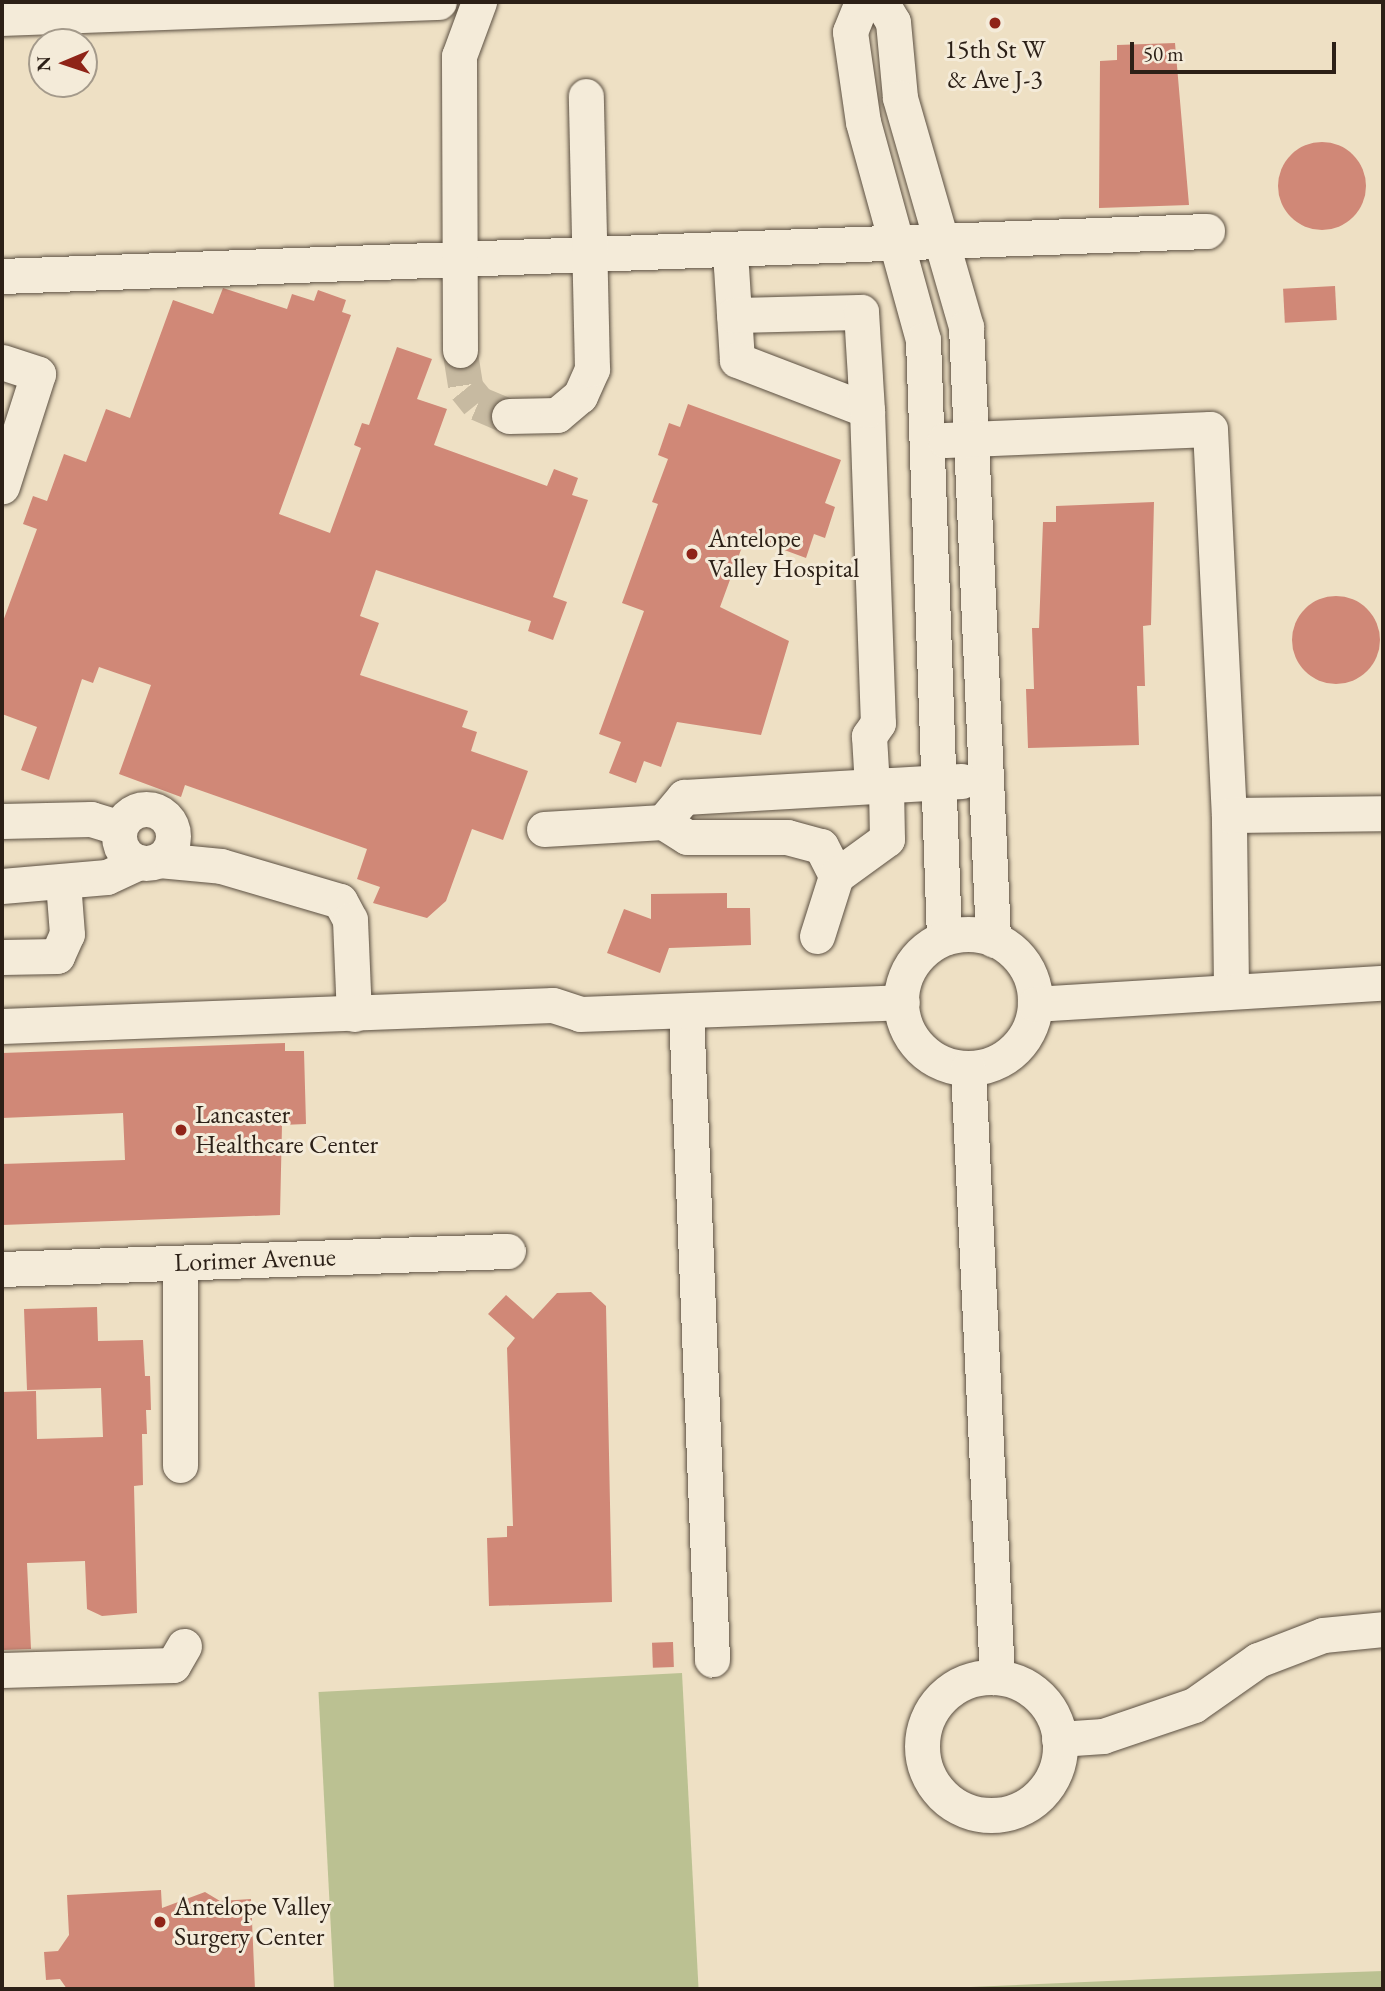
<!DOCTYPE html>
<html>
<head>
<meta charset="utf-8">
<style>
  body { margin:0 }
  #map { position:relative; width:1385px; height:1991px; overflow:hidden; background:#eee0c4; font-family:"EB Garamond",serif }
  div>[style] { position:absolute }
  .green>* { inset:0; background:#bbc192; transform-origin:0 0 }
  .building>* { inset:0; background:#d08877; transform-origin:0 0 }
  .round { border-radius:50% }
  .minor-tunnel>* { height:35px; margin-top:-17.5px; transform-origin:0; background:repeating-linear-gradient(90deg,#c7baa1 0 35px,transparent 0 53px) }
  .roads { filter:drop-shadow(0 0 2px #5c5042) drop-shadow(0 0 2px #5c5042) }
  .minor>* { height:35px; margin:-17.5px; padding:0 17.5px; transform-origin:17.5px; border-radius:17.5px; background:#f4ebd9 }
  .minor>.ring { margin:-17.5px; padding:0; box-sizing:content-box; background:none; border:35px solid #f4ebd9; border-radius:50% }
  .dots>* { width:19px; height:19px; translate:-50% -50%; box-sizing:border-box; border:4px solid #f4ebd9; border-radius:50% }
  span { translate:-50% -50%; white-space:nowrap; text-align:center; line-height:1.15; -webkit-text-stroke:6px #f4ebd9; paint-order:stroke }
  .poi-label { font-size:26px; color:#2c2017 }
  .left { translate:0 -50%; text-align:left }
  .street-label { font-size:26px; color:#2c2017 }
  .frame { position:absolute; inset:0; border:4px solid #2c2017; pointer-events:none }
  .north { position:absolute; left:28px; top:28px; width:70px; height:70px; box-sizing:border-box; background:#f4ebd9; border:2px solid #a49a8b; border-radius:50%; rotate:268deg; font-size:19px; font-weight:700; line-height:28px; text-align:center; color:#2c2017 }
  .north::after { content:''; display:block; margin:auto; width:24px; height:32px; background:#8f2418; clip-path:polygon(50% 0,100% 100%,50% 72%,0 100%) }
  .scale { position:absolute; left:1130px; top:42px; width:206px; height:32px; box-sizing:border-box; border:4px solid #2c2017; border-top:0; padding-left:9px; font-size:21px; line-height:24px; white-space:nowrap; color:#2c2017; -webkit-text-stroke:5px #f4ebd9; paint-order:stroke }
</style>
</head>
<body>
<div id="map">
  <div class="green">
    <i style="left:682px;top:1673px;width:316px;height:364px;rotate:87deg"></i>
    <i style="clip-path:polygon(1383px 1971px,1383px 1989px,923px 1989px,1154px 1979px)"></i>
  </div>
  <div class="building">
    <i style="clip-path:polygon(1175px 43px,1189px 205px,1099px 208px,1100px 61px,1117px 60px,1117px 45px)"></i>
    <i class="round" style="left:1278px;top:142px;width:88px;height:88px"></i>
    <i style="left:1335px;top:286px;width:34px;height:52px;rotate:87deg"></i>
    <i style="clip-path:polygon(223px 288px,287px 309px,292px 294px,314px 301px,318px 290px,346px 300px,342px 312px,351px 315px,279px 514px,330px 533px,361px 448px,354px 445px,362px 423px,369px 425px,397px 347px,432px 359px,417px 399px,447px 409px,434px 445px,547px 486px,554px 469px,578px 478px,572px 495px,588px 500px,553px 597px,567px 602px,553px 640px,528px 631px,531px 621px,376px 570px,360px 616px,379px 623px,360px 675px,468px 711px,462px 727px,477px 732px,471px 751px,528px 771px,503px 840px,472px 829px,446px 901px,427px 918px,373px 903px,380px 887px,357px 879px,367px 849px,185px 785px,181px 797px,119px 774px,151px 685px,99px 667px,93px 683px,82px 679px,49px 780px,21px 770px,37px 727px,2px 714px,2px 624px,37px 529px,23px 524px,33px 496px,47px 501px,64px 454px,86px 462px,106px 409px,130px 418px,173px 300px,213px 314px)"></i>
    <i style="clip-path:polygon(688px 404px,841px 460px,825px 503px,835px 507px,825px 538px,814px 534px,806px 558px,746px 536px,720px 607px,789px 641px,761px 735px,677px 722px,661px 767px,644px 761px,636px 783px,609px 773px,621px 742px,599px 734px,644px 611px,622px 603px,658px 504px,652px 502px,668px 459px,658px 455px,669px 423px,680px 427px)"></i>
    <i style="clip-path:polygon(1154px 502px,1151px 625px,1143px 626px,1145px 686px,1137px 686px,1139px 745px,1028px 748px,1026px 689px,1034px 689px,1032px 628px,1039px 628px,1043px 522px,1056px 522px,1056px 506px)"></i>
    <i class="round" style="left:1292px;top:596px;width:88px;height:88px"></i>
    <i style="clip-path:polygon(727px 893px,727px 908px,750px 908px,751px 945px,669px 948px,660px 973px,607px 953px,624px 909px,651px 919px,651px 894px)"></i>
    <i style="clip-path:polygon(285px 1043px,285px 1051px,304px 1051px,306px 1124px,282px 1125px,280px 1215px,2px 1225px,2px 1164px,125px 1160px,123px 1113px,2px 1118px,2px 1053px)"></i>
    <i style="clip-path:polygon(591px 1292px,606px 1306px,612px 1602px,489px 1606px,487px 1538px,507px 1537px,507px 1526px,513px 1526px,507px 1348px,515px 1338px,488px 1314px,506px 1295px,533px 1319px,557px 1293px)"></i>
    <i style="clip-path:polygon(97px 1307px,98px 1341px,143px 1340px,145px 1376px,150px 1376px,151px 1410px,146px 1410px,147px 1434px,142px 1434px,143px 1485px,134px 1486px,137px 1613px,102px 1616px,87px 1609px,85px 1561px,27px 1563px,31px 1649px,2px 1650px,2px 1392px,36px 1391px,37px 1439px,103px 1437px,101px 1388px,27px 1390px,24px 1309px)"></i>
    <i style="left:673px;top:1642px;width:25px;height:21px;rotate:88deg"></i>
    <i style="clip-path:polygon(161px 1890px,162px 1908px,205px 1892px,220px 1901px,251px 1899px,255px 1989px,67px 1989px,60px 1979px,46px 1980px,44px 1952px,58px 1951px,69px 1935px,67px 1895px)"></i>
  </div>
  <div class="minor-tunnel">
    <i style="left:460px;top:350px;width:38px;rotate:81deg"></i>
    <i style="left:466px;top:388px;width:19px;rotate:51deg"></i>
    <i style="left:478px;top:403px;width:34px;rotate:23deg"></i>
  </div>
  <div class="roads">
    <div class="minor">
      <i style="left:862px;top:2px;width:32px;rotate:112deg"></i>
      <i style="left:850px;top:32px;width:91px;rotate:81.8deg"></i>
      <i style="left:863px;top:122px;width:226px;rotate:74.6deg"></i>
      <i style="left:923px;top:340px;width:598px;rotate:87.99deg"></i>
      <i style="left:881px;top:2px;width:23px;rotate:59deg"></i>
      <i style="left:893px;top:22px;width:76px;rotate:84.7deg"></i>
      <i style="left:900px;top:98px;width:238px;rotate:73.9deg"></i>
      <i style="left:966px;top:327px;width:613px;rotate:87.47deg"></i>
      <i style="left:2px;top:18px;width:437px;rotate:-2.1deg"></i>
      <i style="left:730px;top:252px;width:108px;rotate:86.3deg"></i>
      <i style="left:737px;top:360px;width:139px;rotate:21deg"></i>
      <i style="left:867px;top:410px;width:313px;rotate:88deg"></i>
      <i style="left:878px;top:723px;width:16px;rotate:125deg"></i>
      <i style="left:869px;top:736px;width:50px;rotate:86.6deg"></i>
      <i style="left:2px;top:276px;width:1206px;rotate:-2.14deg"></i>
      <i style="left:734px;top:315px;width:127px;rotate:-1.4deg"></i>
      <i style="left:861px;top:312px;width:98px;rotate:86.5deg"></i>
      <i style="left:460px;top:350px;width:294px;rotate:-90.2deg"></i>
      <i style="left:459px;top:56px;width:58px;rotate:-69.7deg"></i>
      <i style="left:2px;top:362px;width:38px;rotate:18deg"></i>
      <i style="left:38px;top:374px;width:118px;rotate:107.8deg"></i>
      <i style="left:509px;top:416px;width:48px;rotate:-1.2deg"></i>
      <i style="left:557px;top:415px;width:30px;rotate:-40deg"></i>
      <i style="left:580px;top:396px;width:30px;rotate:-66deg"></i>
      <i style="left:592px;top:369px;width:273px;rotate:-91.3deg"></i>
      <i style="left:945px;top:440px;width:265px;rotate:-2.4deg"></i>
      <i style="left:1210px;top:429px;width:386px;rotate:87.2deg"></i>
      <i class="ring" style="left:119px;top:809px;width:19px;height:19px"></i>
      <i style="left:2px;top:821px;width:89px;rotate:-1.3deg"></i>
      <i style="left:91px;top:819px;width:30px;rotate:17deg"></i>
      <i style="left:663px;top:822px;width:28px;rotate:32deg"></i>
      <i style="left:687px;top:837px;width:100px"></i>
      <i style="left:787px;top:837px;width:35px;rotate:15deg"></i>
      <i style="left:821px;top:846px;width:34px;rotate:63deg"></i>
      <i style="left:544px;top:829px;width:119px;rotate:-3.4deg"></i>
      <i style="left:663px;top:822px;width:33px;rotate:-50deg"></i>
      <i style="left:684px;top:797px;width:278px;rotate:-3.3deg"></i>
      <i style="left:159px;top:860px;width:62px;rotate:5.5deg"></i>
      <i style="left:221px;top:866px;width:124px;rotate:16.4deg"></i>
      <i style="left:340px;top:901px;width:21px;rotate:62deg"></i>
      <i style="left:350px;top:920px;width:94px;rotate:87.6deg"></i>
      <i style="left:2px;top:886px;width:105px;rotate:-4.9deg"></i>
      <i style="left:107px;top:877px;width:35px;rotate:-25deg"></i>
      <i class="ring" style="left:901px;top:934px;width:99px;height:99px"></i>
      <i style="left:817px;top:936px;width:63px;rotate:-72.4deg"></i>
      <i style="left:836px;top:876px;width:63px;rotate:-36deg"></i>
      <i style="left:887px;top:839px;width:54px;rotate:-91.1deg"></i>
      <i style="left:2px;top:957px;width:55px;rotate:-1deg"></i>
      <i style="left:57px;top:956px;width:24px;rotate:-66deg"></i>
      <i style="left:67px;top:934px;width:52px;rotate:-94.4deg"></i>
      <i style="left:1231px;top:988px;width:173px;rotate:-90.7deg"></i>
      <i style="left:1229px;top:815px;width:154px;rotate:-0.7deg"></i>
      <i style="left:1035px;top:1004px;width:349px;rotate:-3.5deg"></i>
      <i style="left:686px;top:1011px;width:649px;rotate:87.7deg"></i>
      <i style="left:2px;top:1026px;width:551px;rotate:-2.18deg"></i>
      <i style="left:553px;top:1005px;width:28px;rotate:18deg"></i>
      <i style="left:580px;top:1014px;width:322px;rotate:-2.1deg"></i>
      <i style="left:968px;top:1069px;width:609px;rotate:87.27deg"></i>
      <i style="left:180px;top:1263px;width:202px;rotate:90deg"></i>
      <i style="left:2px;top:1269px;width:506px;rotate:-2.04deg"></i>
      <i style="left:2px;top:1670px;width:171px;rotate:-1.7deg"></i>
      <i style="left:173px;top:1665px;width:22px;rotate:-60deg"></i>
      <i class="ring" style="left:922px;top:1677px;width:103px;height:103px"></i>
      <i style="left:1059px;top:1739px;width:44px;rotate:-3.9deg"></i>
      <i style="left:1103px;top:1736px;width:96px;rotate:-18.8deg"></i>
      <i style="left:1194px;top:1705px;width:78px;rotate:-35.1deg"></i>
      <i style="left:1258px;top:1660px;width:70px;rotate:-21deg"></i>
      <i style="left:1323px;top:1635px;width:60px;rotate:-5.7deg"></i>
    </div>
  </div>
  <div class="dots">
    <i style="left:995px;top:23px;background:#8f2418"></i>
    <i style="left:692px;top:554px;background:#8f2418"></i>
    <i style="left:181px;top:1130px;background:#8f2418"></i>
    <i style="left:160px;top:1922px;background:#8f2418"></i>
  </div>
  <div class="poi-label">
    <span style="left:995px;top:65px">15th St W<br>&amp; Ave J-3</span>
    <span class="left" style="left:708px;top:554px">Antelope<br>Valley Hospital</span>
    <span class="left" style="left:195px;top:1130px">Lancaster<br>Healthcare Center</span>
    <span class="left" style="left:174px;top:1922px">Antelope Valley<br>Surgery Center</span>
  </div>
  <div class="street-label">
    <span style="left:255px;top:1260px;rotate:-2deg">Lorimer Avenue</span>
  </div>
  <div class="frame"></div>
  <div class="north">N</div>
  <div class="scale">50 m</div>
</div>
</body>
</html>
